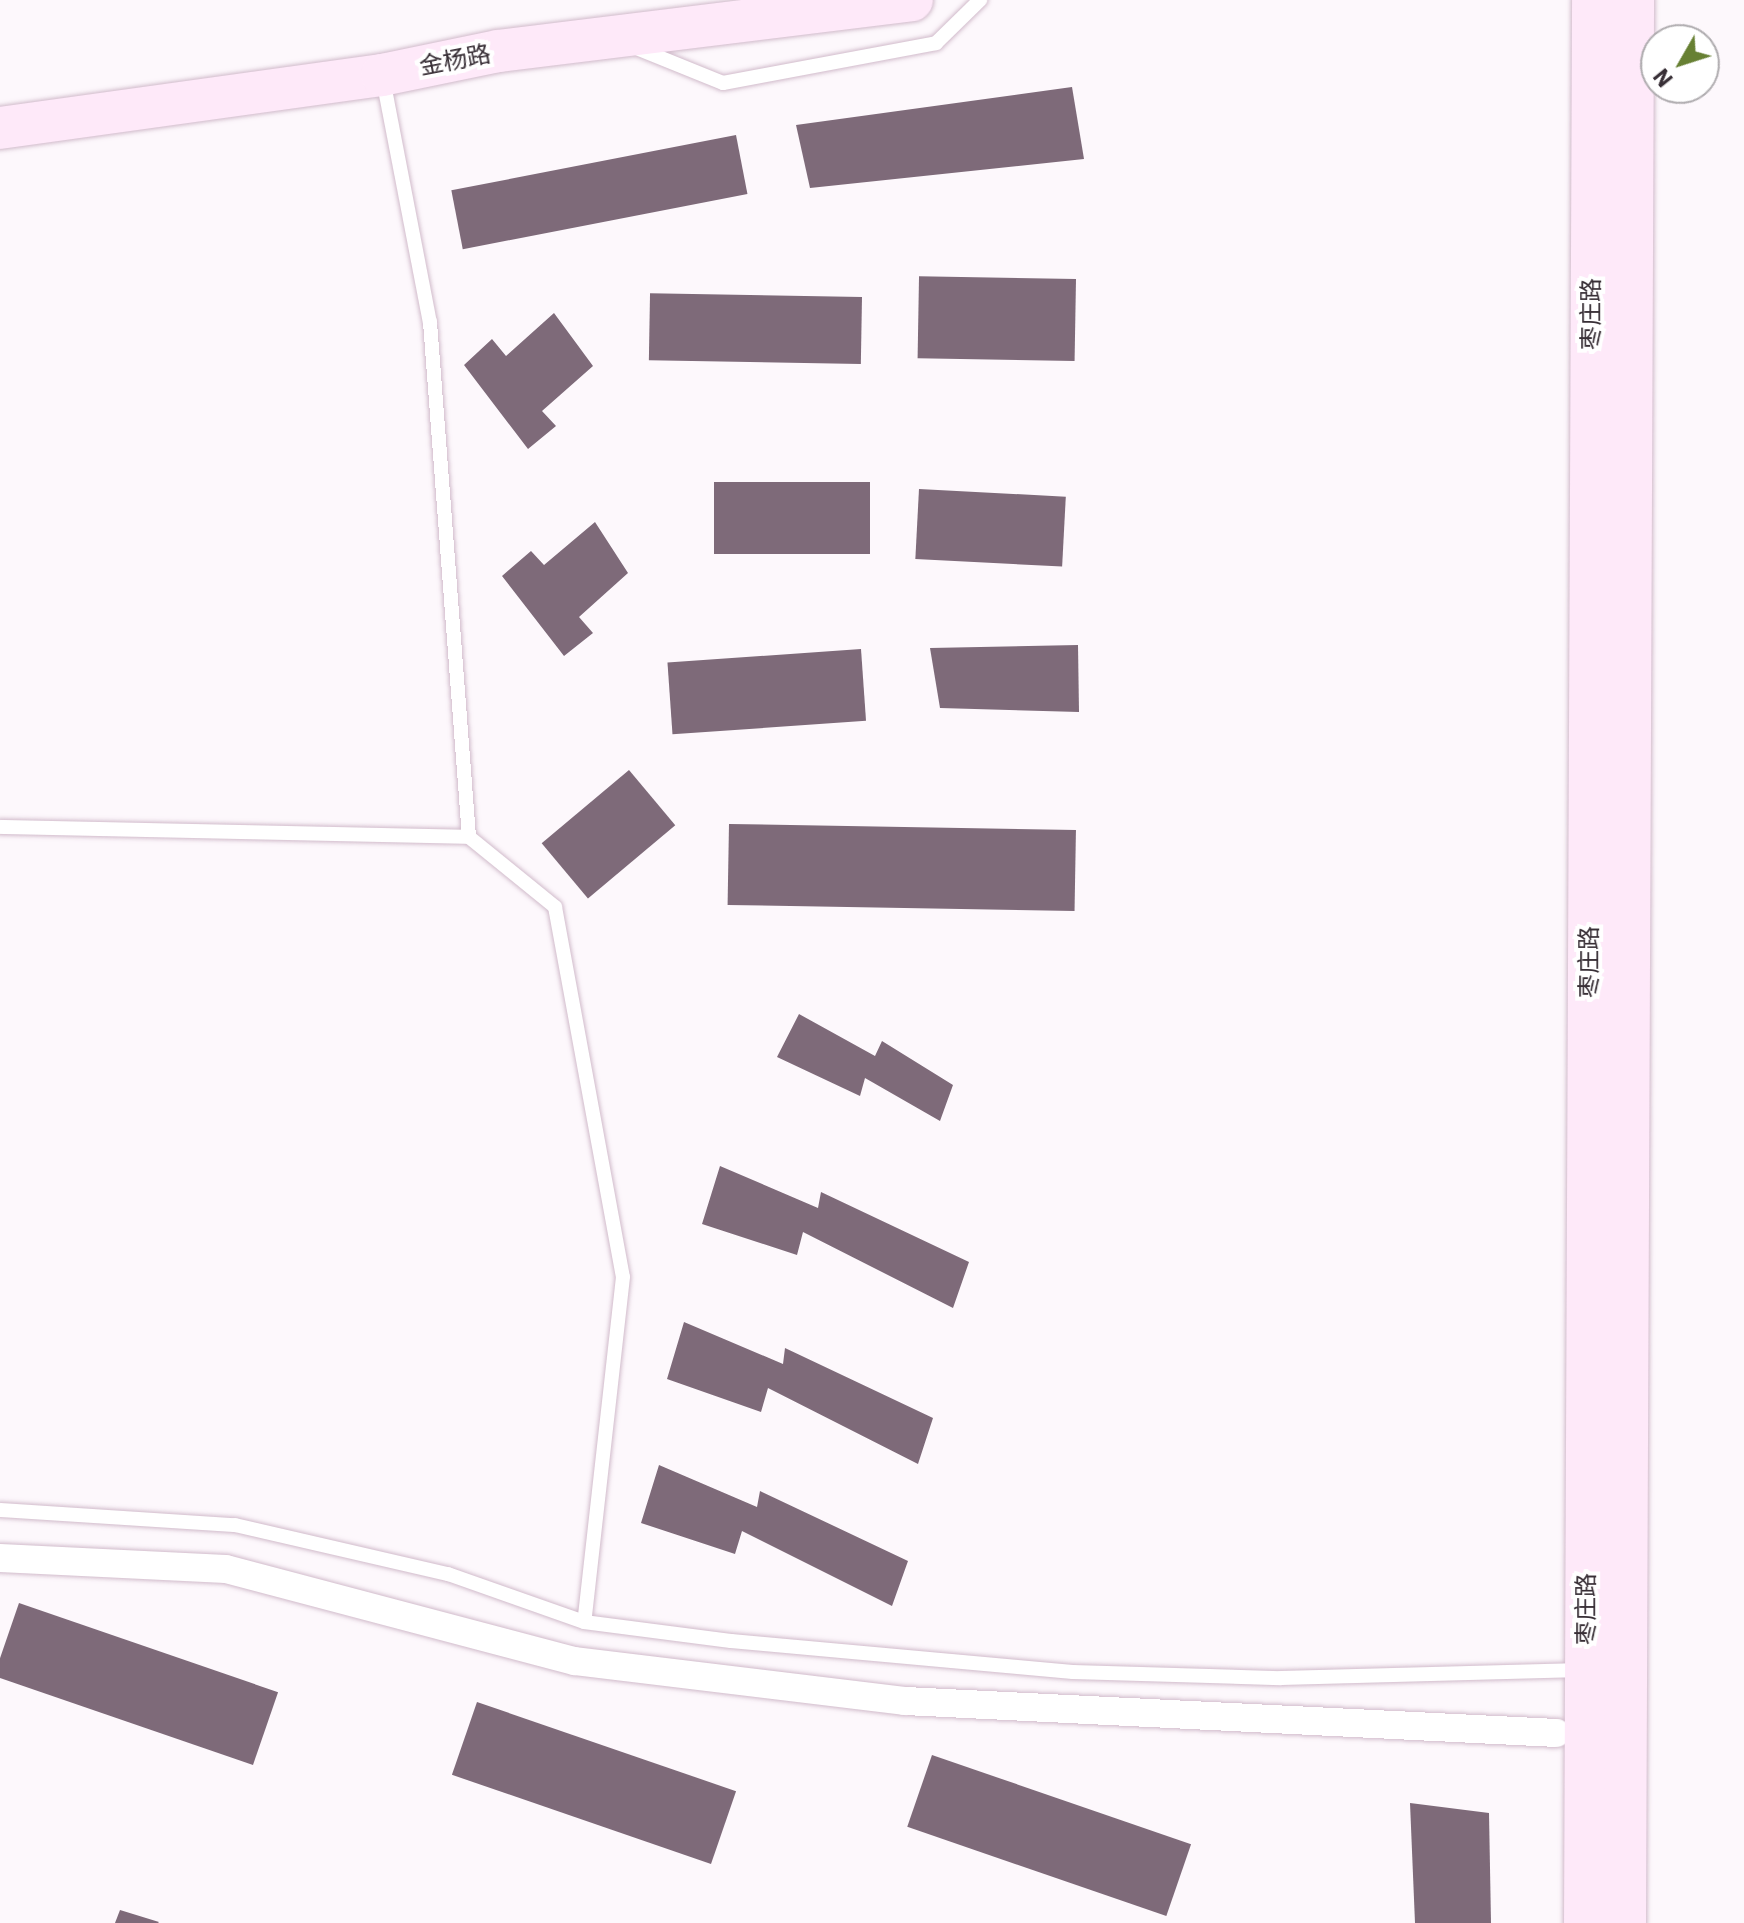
<!DOCTYPE html>
<html>
<head>
<meta charset="utf-8">
<style>
  body { margin:0 }
  #map { position:relative; width:1744px; height:1923px; overflow:hidden; background:#fdf8fc; font-family:"IBM Plex Sans","Noto Sans SC",sans-serif }
  div>[style] { position:absolute }
  .building>* { inset:0; background:#7e6a79; transform-origin:0 0 }
  .roads { filter:drop-shadow(0 0 2px #d1bbcb) drop-shadow(0 0 2px #d1bbcb) }
  .lane>* { height:14px; margin:-7px; padding:0 7px; transform-origin:7px; border-radius:7px; background:#fff }
  .street>* { height:28px; margin:-14px; padding:0 14px; transform-origin:14px; border-radius:14px; background:#fff }
  .secondary>* { height:42px; margin:-21px; padding:0 21px; transform-origin:21px; border-radius:21px; background:#fee9f9 }
  span { translate:-50% -50%; white-space:nowrap; text-align:center; line-height:1.15; -webkit-text-stroke:8px #fff; paint-order:stroke }
  .street-label { font-size:24px; color:#382f36 }
  .north { position:absolute; left:1640px; top:24px; width:80px; height:80px; box-sizing:border-box; background:#fff; border:2px solid #afacaf; border-radius:50%; rotate:231deg; font-size:22px; font-weight:700; line-height:32px; text-align:center; color:#382f36 }
  .north::after { content:''; display:block; margin:auto; width:28px; height:36px; background:#678033; clip-path:polygon(50% 0,100% 100%,50% 72%,0 100%) }
</style>
</head>
<body>
<div id="map">
  <div class="building">
    <i style="clip-path:polygon(1072px 87px,1084px 159px,810px 188px,796px 125px)"></i>
    <i style="left:736px;top:135px;width:60px;height:290px;rotate:79deg"></i>
    <i style="left:1076px;top:279px;width:82px;height:157px;rotate:91deg"></i>
    <i style="left:862px;top:297px;width:67px;height:212px;rotate:91deg"></i>
    <i style="clip-path:polygon(554px 313px,593px 366px,542px 411px,556px 426px,528px 449px,464px 365px,492px 339px,506px 356px)"></i>
    <i style="left:870px;top:482px;width:72px;height:156px;rotate:90deg"></i>
    <i style="left:919px;top:489px;width:147px;height:70px;rotate:3deg"></i>
    <i style="clip-path:polygon(595px 522px,628px 573px,579px 617px,593px 633px,564px 656px,502px 576px,531px 551px,544px 565px)"></i>
    <i style="clip-path:polygon(1078px 645px,1079px 712px,940px 708px,930px 648px)"></i>
    <i style="left:861px;top:649px;width:72px;height:194px;rotate:86deg"></i>
    <i style="left:629px;top:770px;width:72px;height:114px;rotate:50deg"></i>
    <i style="left:729px;top:824px;width:347px;height:81px;rotate:1deg"></i>
    <i style="clip-path:polygon(799px 1014px,875px 1056px,882px 1041px,953px 1085px,940px 1121px,865px 1078px,860px 1096px,777px 1057px)"></i>
    <i style="clip-path:polygon(720px 1166px,818px 1208px,821px 1192px,969px 1262px,953px 1308px,803px 1232px,797px 1255px,702px 1224px)"></i>
    <i style="clip-path:polygon(684px 1322px,783px 1364px,785px 1348px,933px 1418px,918px 1464px,768px 1388px,761px 1412px,667px 1379px)"></i>
    <i style="clip-path:polygon(659px 1465px,757px 1507px,760px 1491px,908px 1561px,892px 1606px,742px 1531px,735px 1554px,641px 1523px)"></i>
    <i style="left:19px;top:1603px;width:274px;height:77px;rotate:19deg"></i>
    <i style="left:477px;top:1702px;width:274px;height:77px;rotate:19deg"></i>
    <i style="left:932px;top:1755px;width:274px;height:76px;rotate:19deg"></i>
    <i style="clip-path:polygon(1410px 1803px,1489px 1813px,1491px 1923px,1415px 1923px)"></i>
    <i style="clip-path:polygon(120px 1910px,159px 1922px,158px 1923px,115px 1923px)"></i>
  </div>
  <div class="roads">
    <div class="lane">
      <i style="left:634px;top:47px;width:96px;rotate:22deg"></i>
      <i style="left:723px;top:83px;width:217px;rotate:-10.6deg"></i>
      <i style="left:936px;top:43px;width:62px;rotate:-44.3deg"></i>
      <i style="left:383px;top:79px;width:248px;rotate:79.1deg"></i>
      <i style="left:430px;top:322px;width:516px;rotate:85.67deg"></i>
      <i style="left:469px;top:837px;width:111px;rotate:39.1deg"></i>
      <i style="left:555px;top:907px;width:376px;rotate:79.6deg"></i>
      <i style="left:623px;top:1277px;width:347px;rotate:96.4deg"></i>
      <i style="left:0;top:827px;width:469px;rotate:1.2deg"></i>
      <i style="left:0;top:1510px;width:235px;rotate:3.7deg"></i>
      <i style="left:235px;top:1525px;width:219px;rotate:13deg"></i>
      <i style="left:448px;top:1574px;width:144px;rotate:19.4deg"></i>
      <i style="left:584px;top:1622px;width:148px;rotate:7.4deg"></i>
      <i style="left:731px;top:1641px;width:343px;rotate:5.2deg"></i>
      <i style="left:1073px;top:1672px;width:208px;rotate:1.7deg"></i>
      <i style="left:1281px;top:1678px;width:301px;rotate:-1.5deg"></i>
    </div>
    <div class="street">
      <i style="left:0;top:1558px;width:226px;rotate:2.8deg"></i>
      <i style="left:226px;top:1569px;width:361px;rotate:14.8deg"></i>
      <i style="left:575px;top:1661px;width:332px;rotate:6.9deg"></i>
      <i style="left:905px;top:1701px;width:652px;rotate:2.81deg"></i>
    </div>
    <div class="secondary">
      <i style="left:0;top:128px;width:386px;rotate:-7.9deg"></i>
      <i style="left:382px;top:75px;width:118px;rotate:-11.7deg"></i>
      <i style="left:498px;top:51px;width:417px;rotate:-7deg"></i>
      <i style="left:1585px;top:1923px;width:1923px;rotate:-89.76deg"></i>
      <i style="left:1625px;top:1923px;width:1923px;rotate:-89.76deg"></i>
    </div>
  </div>
  <div class="street-label">
    <span style="left:455px;top:60px;rotate:-11deg">金杨路</span>
    <span style="left:1591px;top:314px;rotate:-90deg">枣庄路</span>
    <span style="left:1589px;top:962px;rotate:-90deg">枣庄路</span>
    <span style="left:1586px;top:1609px;rotate:-90deg">枣庄路</span>
  </div>
  <div class="north">N</div>
</div>
</body>
</html>
